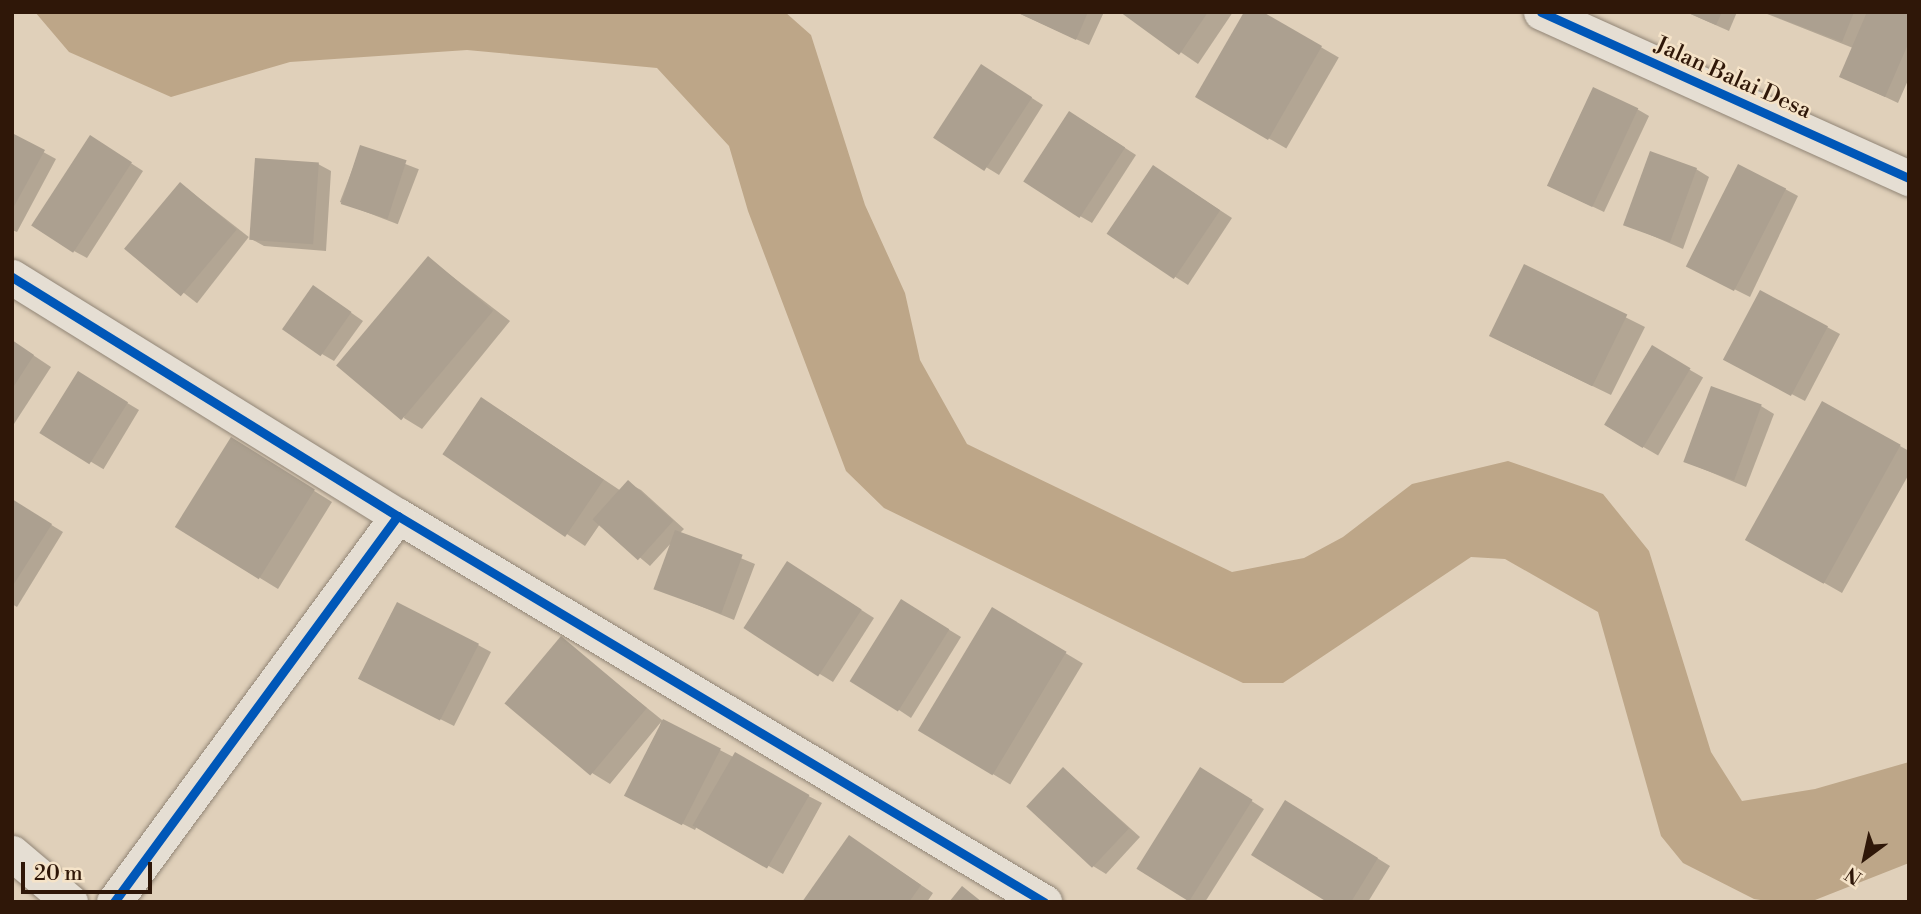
<!DOCTYPE html>
<html>
<head>
<meta charset="utf-8">
<style>
  body { margin:0 }
  #map { position:relative; width:1921px; height:914px; overflow:hidden; background:#e0d0ba; font-family:"Libre Bodoni",serif }
  div>[style] { position:absolute }
  .water>* { inset:0; background:#bda688 }
  .shadow>* { inset:0; background:#0003; transform-origin:0 0 }
  .building>* { inset:0; background:#aca090; transform-origin:0 0 }
  .roads { filter:drop-shadow(0 0 2px #918576) drop-shadow(0 0 2px #918576) }
  .street>* { height:35px; margin:-17.5px; padding:0 17.5px; transform-origin:17.5px; border-radius:17.5px; background:#e5ded3 }
  .cycleway>* { height:9px; margin:-4.5px; padding:0 4.5px; transform-origin:4.5px; border-radius:4.5px; background:#0057b8 }
  span { translate:-50% -50%; white-space:nowrap; text-align:center; line-height:1.15; -webkit-text-stroke:5px #f5e3c8; paint-order:stroke }
  .street-label { font-size:23px; color:#2f1708 }
  .frame { position:absolute; inset:0; border:14px solid #2f1708; pointer-events:none }
  .north { position:absolute; left:1830px; top:823px; width:70px; height:70px; -webkit-text-stroke:5px #f5e3c8; paint-order:stroke; rotate:213deg; font-size:19px; font-weight:700; line-height:28px; text-align:center; color:#2f1708 }
  .north::after { content:''; display:block; margin:auto; width:24px; height:32px; background:#2f1708; clip-path:polygon(50% 0,100% 100%,50% 72%,0 100%) }
  .scale { position:absolute; left:21px; top:862px; width:131px; height:32px; box-sizing:border-box; border:4px solid #2f1708; border-top:0; padding-left:9px; font-size:21px; line-height:24px; white-space:nowrap; color:#2f1708; -webkit-text-stroke:5px #f5e3c8; paint-order:stroke }
</style>
</head>
<body>
<div id="map">
  <div class="water">
    <i style="clip-path:polygon(35px 12px,785px 12px,811px 35px,865px 205px,905px 293px,920px 360px,967px 444px,1232px 572px,1304px 558px,1343px 537px,1412px 484px,1508px 461px,1603px 494px,1649px 551px,1711px 752px,1742px 801px,1815px 789px,1909px 762px,1909px 863px,1810px 902px,1774px 902px,1754px 899px,1683px 863px,1661px 836px,1598px 612px,1505px 559px,1471px 557px,1283px 683px,1243px 683px,884px 508px,846px 471px,748px 211px,729px 146px,657px 68px,467px 50px,290px 62px,171px 97px,69px 52px)"></i>
  </div>
  <div class="shadow">
    <i style="clip-path:polygon(1016px 12px,1104px 12px,1089px 45px)"></i>
    <i style="clip-path:polygon(1122px 12px,1233px 12px,1198px 64px)"></i>
    <i style="left:1260px;top:12px;width:91px;height:105px;rotate:30deg"></i>
    <i style="clip-path:polygon(1686px 12px,1737px 12px,1729px 31px)"></i>
    <i style="clip-path:polygon(1762px 12px,1909px 13px,1909px 78px,1898px 103px,1841px 76px,1853px 48px)"></i>
    <i style="clip-path:polygon(994px 74px,1043px 105px,999px 175px,937px 137px)"></i>
    <i style="clip-path:polygon(1637px 109px,1649px 116px,1604px 212px,1562px 192px)"></i>
    <i style="clip-path:polygon(1082px 120px,1136px 155px,1092px 223px,1080px 216px)"></i>
    <i style="clip-path:polygon(12px 135px,56px 159px,17px 232px,12px 230px)"></i>
    <i style="clip-path:polygon(103px 145px,143px 171px,87px 258px,74px 251px)"></i>
    <i style="left:361px;top:147px;width:62px;height:59px;rotate:21deg"></i>
    <i style="clip-path:polygon(318px 164px,331px 171px,326px 251px,264px 246px,251px 239px)"></i>
    <i style="clip-path:polygon(1696px 169px,1709px 177px,1683px 249px,1625px 224px)"></i>
    <i style="clip-path:polygon(1166px 175px,1232px 218px,1188px 285px,1108px 234px)"></i>
    <i style="left:181px;top:184px;width:86px;height:84px;rotate:38deg"></i>
    <i style="clip-path:polygon(1785px 189px,1798px 196px,1750px 297px,1704px 274px)"></i>
    <i style="clip-path:polygon(428px 258px,510px 321px,422px 429px,404px 418px)"></i>
    <i style="clip-path:polygon(1525px 267px,1645px 327px,1611px 395px,1510px 346px)"></i>
    <i style="clip-path:polygon(326px 295px,363px 321px,334px 361px,322px 354px)"></i>
    <i style="clip-path:polygon(1827px 327px,1840px 334px,1805px 401px,1739px 367px)"></i>
    <i style="clip-path:polygon(12px 341px,51px 367px,12px 427px)"></i>
    <i style="left:1652px;top:348px;width:59px;height:90px;rotate:30deg"></i>
    <i style="left:79px;top:374px;width:70px;height:69px;rotate:31deg"></i>
    <i style="clip-path:polygon(1823px 403px,1909px 451px,1909px 474px,1842px 593px,1747px 539px)"></i>
    <i style="clip-path:polygon(1761px 406px,1774px 414px,1746px 487px,1684px 461px)"></i>
    <i style="clip-path:polygon(500px 410px,621px 491px,628px 483px,641px 490px,684px 529px,680px 533px,755px 564px,734px 620px,656px 588px,673px 541px,650px 566px,600px 524px,585px 546px,445px 453px)"></i>
    <i style="clip-path:polygon(249px 450px,332px 502px,278px 589px,260px 578px)"></i>
    <i style="clip-path:polygon(12px 501px,63px 532px,17px 607px,12px 604px)"></i>
    <i style="clip-path:polygon(800px 571px,874px 618px,833px 682px,746px 629px)"></i>
    <i style="clip-path:polygon(902px 601px,961px 637px,911px 718px,899px 710px)"></i>
    <i style="left:992px;top:609px;width:106px;height:141px;rotate:31deg"></i>
    <i style="clip-path:polygon(562px 639px,662px 720px,822px 803px,783px 874px,697px 826px,695px 830px,639px 802px,661px 722px,610px 784px,592px 773px)"></i>
    <i style="clip-path:polygon(478px 645px,491px 652px,454px 726px,374px 686px)"></i>
    <i style="clip-path:polygon(1064px 769px,1140px 837px,1106px 874px,1093px 866px)"></i>
    <i style="clip-path:polygon(1214px 777px,1264px 809px,1205px 902px,1192px 902px,1138px 868px)"></i>
    <i style="clip-path:polygon(1299px 810px,1390px 866px,1368px 902px,1330px 902px)"></i>
    <i style="clip-path:polygon(850px 837px,933px 893px,927px 902px,804px 902px)"></i>
  </div>
  <div class="building">
    <i style="clip-path:polygon(1016px 12px,1088px 12px,1076px 40px)"></i>
    <i style="clip-path:polygon(1120px 12px,1208px 12px,1179px 55px)"></i>
    <i style="clip-path:polygon(1244px 12px,1263px 12px,1322px 46px,1268px 140px,1195px 97px)"></i>
    <i style="clip-path:polygon(1686px 12px,1722px 12px,1716px 25px)"></i>
    <i style="clip-path:polygon(1764px 12px,1854px 12px,1842px 42px)"></i>
    <i style="clip-path:polygon(1867px 12px,1909px 12px,1909px 42px,1885px 97px,1839px 77px)"></i>
    <i style="left:981px;top:64px;width:61px;height:88px;rotate:33deg"></i>
    <i style="left:1593px;top:87px;width:50px;height:109px;rotate:25deg"></i>
    <i style="left:1069px;top:111px;width:67px;height:84px;rotate:33deg"></i>
    <i style="clip-path:polygon(12px 133px,45px 150px,12px 210px)"></i>
    <i style="left:90px;top:135px;width:50px;height:108px;rotate:33deg"></i>
    <i style="left:360px;top:145px;width:49px;height:62px;rotate:18deg"></i>
    <i style="left:1650px;top:151px;width:50px;height:79px;rotate:20deg"></i>
    <i style="left:255px;top:158px;width:64px;height:82px;rotate:4deg"></i>
    <i style="left:1738px;top:164px;width:54px;height:115px;rotate:27deg"></i>
    <i style="left:1153px;top:165px;width:81px;height:83px;rotate:34deg"></i>
    <i style="left:180px;top:182px;width:74px;height:87px;rotate:40deg"></i>
    <i style="left:428px;top:256px;width:85px;height:143px;rotate:40deg"></i>
    <i style="left:1524px;top:264px;width:115px;height:80px;rotate:26deg"></i>
    <i style="left:313px;top:285px;width:47px;height:54px;rotate:35deg"></i>
    <i style="left:1760px;top:290px;width:77px;height:79px;rotate:28deg"></i>
    <i style="clip-path:polygon(12px 340px,34px 355px,12px 389px)"></i>
    <i style="left:1652px;top:345px;width:45px;height:93px;rotate:31deg"></i>
    <i style="left:78px;top:371px;width:59px;height:73px;rotate:32deg"></i>
    <i style="left:1711px;top:386px;width:54px;height:81px;rotate:20deg"></i>
    <i style="left:481px;top:397px;width:148px;height:69px;rotate:34deg"></i>
    <i style="left:1822px;top:401px;width:90px;height:159px;rotate:29deg"></i>
    <i style="left:231px;top:437px;width:99px;height:106px;rotate:32deg"></i>
    <i style="left:628px;top:480px;width:61px;height:53px;rotate:42deg"></i>
    <i style="clip-path:polygon(12px 499px,52px 524px,12px 587px)"></i>
    <i style="left:675px;top:530px;width:72px;height:63px;rotate:20deg"></i>
    <i style="left:787px;top:561px;width:89px;height:80px;rotate:33deg"></i>
    <i style="left:901px;top:599px;width:57px;height:97px;rotate:32deg"></i>
    <i style="left:397px;top:602px;width:92px;height:86px;rotate:27deg"></i>
    <i style="left:992px;top:607px;width:87px;height:144px;rotate:31deg"></i>
    <i style="left:561px;top:636px;width:112px;height:88px;rotate:40deg"></i>
    <i style="left:663px;top:719px;width:65px;height:86px;rotate:27deg"></i>
    <i style="left:735px;top:752px;width:86px;height:85px;rotate:30deg"></i>
    <i style="left:1063px;top:767px;width:90px;height:54px;rotate:43deg"></i>
    <i style="left:1200px;top:767px;width:62px;height:120px;rotate:32deg"></i>
    <i style="clip-path:polygon(1285px 800px,1378px 858px,1351px 902px,1327px 902px,1251px 855px)"></i>
    <i style="clip-path:polygon(849px 835px,921px 885px,909px 902px,802px 902px)"></i>
    <i style="clip-path:polygon(962px 886px,982px 902px,949px 902px)"></i>
  </div>
  <div class="roads">
    <div class="street">
      <i style="left:1541px;top:12px;width:404px;rotate:24.3deg"></i>
      <i style="left:12px;top:277px;width:454px;rotate:31.8deg"></i>
      <i style="left:398px;top:516px;width:753px;rotate:30.86deg"></i>
      <i style="left:12px;top:853px;width:76px;rotate:40.2deg"></i>
      <i style="left:114px;top:902px;width:479px;rotate:-53.7deg"></i>
    </div>
  </div>
  <div class="cycleway">
    <i style="left:1541px;top:12px;width:404px;rotate:24.3deg"></i>
    <i style="left:12px;top:277px;width:454px;rotate:31.8deg"></i>
    <i style="left:398px;top:516px;width:753px;rotate:30.86deg"></i>
    <i style="left:114px;top:902px;width:479px;rotate:-53.7deg"></i>
  </div>
  <div class="street-label">
    <span style="left:1733px;top:78px;rotate:24deg">Jalan Balai Desa</span>
  </div>
  <div class="frame"></div>
  <div class="north">N</div>
  <div class="scale">20 m</div>
</div>
</body>
</html>
